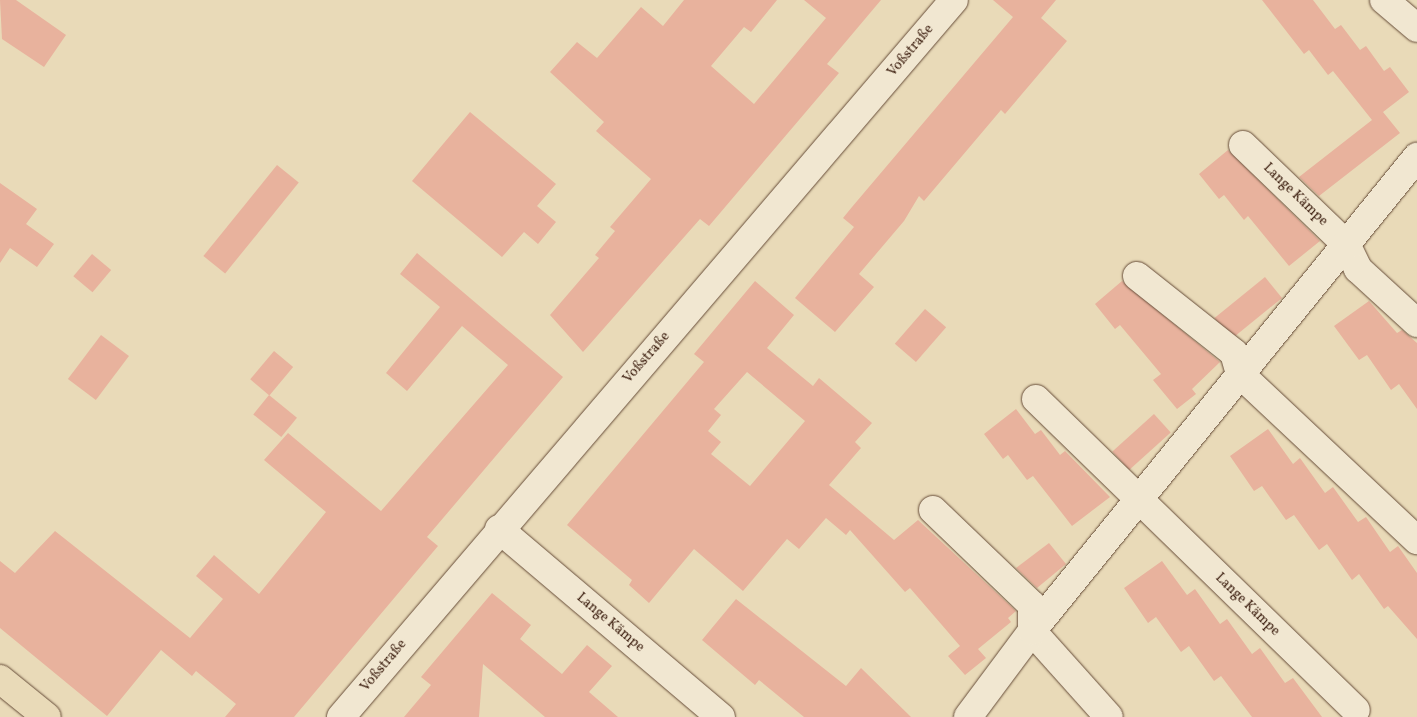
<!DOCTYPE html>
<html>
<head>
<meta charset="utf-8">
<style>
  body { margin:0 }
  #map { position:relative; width:1417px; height:717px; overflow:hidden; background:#e9dab8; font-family:Vollkorn,serif }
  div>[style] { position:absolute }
  .building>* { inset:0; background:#e8b29d; transform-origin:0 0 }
  .roads { filter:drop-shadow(0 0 1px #664c38) drop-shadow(0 0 1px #664c38) }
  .street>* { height:28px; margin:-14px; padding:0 14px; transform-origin:14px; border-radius:14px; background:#f1e7d1 }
  .primary>* { height:28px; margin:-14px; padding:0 14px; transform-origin:14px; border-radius:14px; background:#e9dab8 }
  span { translate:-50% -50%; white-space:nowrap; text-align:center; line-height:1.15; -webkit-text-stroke:4.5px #f1e7d1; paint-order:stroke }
  .street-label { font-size:14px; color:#3b1d0e }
</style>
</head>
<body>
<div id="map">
  <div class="building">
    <i style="clip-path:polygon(0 0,16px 0,66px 35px,44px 67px,2px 39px)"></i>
    <i style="clip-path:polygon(684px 0,777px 0,751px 32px,744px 27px,711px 66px,754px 104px,826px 18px,804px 0,881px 0,827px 64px,839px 73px,709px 226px,700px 219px,583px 352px,550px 315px,599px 258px,595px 255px,615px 231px,610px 227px,651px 179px,596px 131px,604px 122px,550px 72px,577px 42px,597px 58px,641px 7px,663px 26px)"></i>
    <i style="clip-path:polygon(993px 0,1056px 0,1041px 18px,1067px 41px,1005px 114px,1001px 110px,924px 201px,919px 196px,904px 221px,859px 274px,874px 287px,835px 332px,795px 298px,854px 227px,843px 218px,852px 207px,1013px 17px)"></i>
    <i style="clip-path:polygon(1262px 0,1313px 0,1335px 29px,1341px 25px,1360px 50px,1366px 46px,1384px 71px,1390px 67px,1409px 92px,1383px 112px,1400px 133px,1319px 196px,1299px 177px,1372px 120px,1333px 71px,1328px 75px,1309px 50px,1304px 54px)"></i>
    <i style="clip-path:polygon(470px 112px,556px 184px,537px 206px,556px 222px,538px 244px,524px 232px,502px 257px,412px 181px)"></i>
    <i style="clip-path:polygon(1228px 150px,1320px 241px,1289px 266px,1248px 216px,1244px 220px,1224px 195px,1219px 199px,1199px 174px)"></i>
    <i style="left:277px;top:165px;width:28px;height:117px;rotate:39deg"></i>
    <i style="clip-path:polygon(0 183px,37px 209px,26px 224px,54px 244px,37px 267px,10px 248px,0 263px)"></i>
    <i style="clip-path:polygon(417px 253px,563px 377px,427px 537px,438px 546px,294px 717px,225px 717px,236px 704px,196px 671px,192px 676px,161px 650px,107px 716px,0 628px,0 561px,15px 573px,55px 531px,190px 638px,223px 599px,196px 576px,214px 555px,259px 594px,326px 512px,264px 460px,288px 433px,381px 511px,508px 365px,462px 326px,407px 391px,386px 373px,440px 307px,400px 274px)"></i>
    <i style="left:92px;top:254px;width:25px;height:29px;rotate:40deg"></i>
    <i style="left:1265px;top:277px;width:27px;height:65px;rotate:51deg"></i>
    <i style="clip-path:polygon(evenodd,755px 281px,794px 315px,767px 348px,813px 386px,819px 378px,872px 423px,855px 442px,861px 448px,829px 485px,894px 540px,918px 520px,1016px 611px,1008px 618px,1011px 622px,978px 649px,986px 658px,965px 675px,948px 656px,960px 646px,910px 588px,905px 592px,850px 530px,846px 535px,826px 518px,799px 549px,787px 539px,743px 591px,694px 549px,649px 603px,629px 585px,632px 580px,567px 525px,704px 362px,694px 354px,755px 281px,747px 372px,805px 421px,750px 486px,711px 454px,721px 442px,708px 431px,721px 415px,714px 409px,747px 372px)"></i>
    <i style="clip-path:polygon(1122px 281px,1220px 362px,1192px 389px,1196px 394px,1177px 409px,1153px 380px,1161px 374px,1120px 325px,1115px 329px,1095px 304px)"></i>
    <i style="clip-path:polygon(1369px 301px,1397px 333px,1402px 330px,1417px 343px,1417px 409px,1399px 384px,1391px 390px,1367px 355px,1359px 360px,1334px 326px)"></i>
    <i style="left:925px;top:309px;width:28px;height:46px;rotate:41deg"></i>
    <i style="left:101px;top:335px;width:35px;height:55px;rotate:37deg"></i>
    <i style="left:274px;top:351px;width:25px;height:37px;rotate:40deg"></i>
    <i style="left:269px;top:395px;width:36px;height:25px;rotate:39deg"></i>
    <i style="clip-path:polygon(1016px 409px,1035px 434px,1041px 430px,1060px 455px,1065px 451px,1110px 497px,1072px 526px,1033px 476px,1027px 480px,1008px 455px,1003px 459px,984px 434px)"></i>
    <i style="left:1154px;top:414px;width:25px;height:56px;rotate:48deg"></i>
    <i style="clip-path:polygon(1268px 429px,1293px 464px,1300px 458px,1325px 493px,1333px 487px,1358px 522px,1366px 517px,1390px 552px,1398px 546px,1417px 573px,1417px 639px,1388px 606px,1384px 609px,1359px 574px,1352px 580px,1327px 544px,1319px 550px,1294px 515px,1286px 520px,1262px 486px,1254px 491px,1230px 456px)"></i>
    <i style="clip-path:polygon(1049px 543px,1066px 564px,1037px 588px,1016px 568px)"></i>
    <i style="clip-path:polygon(1162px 561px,1187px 595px,1195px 589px,1220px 624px,1227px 619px,1252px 654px,1260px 648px,1285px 683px,1293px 678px,1322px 717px,1252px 717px,1221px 676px,1214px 681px,1189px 646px,1181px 652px,1156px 617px,1148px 623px,1124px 588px)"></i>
    <i style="clip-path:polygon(492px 593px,531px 625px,520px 639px,562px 674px,587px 645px,612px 666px,589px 692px,618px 717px,545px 717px,483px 664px,479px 717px,404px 717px,431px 685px,421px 677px)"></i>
    <i style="clip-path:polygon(736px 599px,846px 686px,861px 668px,911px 717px,804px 717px,759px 680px,755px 685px,702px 640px)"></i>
  </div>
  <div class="roads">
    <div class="street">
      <i style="left:1384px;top:0;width:43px;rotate:40.3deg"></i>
      <i style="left:1243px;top:145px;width:143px;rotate:43.9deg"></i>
      <i style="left:1346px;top:244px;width:28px;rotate:64deg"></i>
      <i style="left:1358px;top:269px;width:80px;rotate:42.5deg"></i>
      <i style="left:1137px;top:276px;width:124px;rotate:38.4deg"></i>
      <i style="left:1234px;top:353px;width:22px;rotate:74deg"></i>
      <i style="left:1240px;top:374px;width:243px;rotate:43.2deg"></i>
      <i style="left:1036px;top:399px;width:446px;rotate:44.2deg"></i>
      <i style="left:933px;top:510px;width:137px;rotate:43.8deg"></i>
      <i style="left:1032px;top:605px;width:26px;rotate:90deg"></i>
      <i style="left:1032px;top:631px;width:115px;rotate:48.2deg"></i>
      <i style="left:499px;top:529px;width:291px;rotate:40.3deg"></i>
      <i style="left:341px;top:717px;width:943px;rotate:-49.47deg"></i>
      <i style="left:968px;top:717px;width:107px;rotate:-53.3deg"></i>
      <i style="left:1032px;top:631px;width:611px;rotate:-50.92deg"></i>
    </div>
    <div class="primary">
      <i style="left:0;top:679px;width:60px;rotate:39deg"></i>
    </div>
  </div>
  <div class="street-label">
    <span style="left:911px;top:51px;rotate:-50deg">Voßstraße</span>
    <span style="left:1295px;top:195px;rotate:44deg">Lange Kämpe</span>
    <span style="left:647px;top:358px;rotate:-49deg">Voßstraße</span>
    <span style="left:1247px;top:605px;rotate:44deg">Lange Kämpe</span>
    <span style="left:610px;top:623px;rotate:40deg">Lange Kämpe</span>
    <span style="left:384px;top:666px;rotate:-50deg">Voßstraße</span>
  </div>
</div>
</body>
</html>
